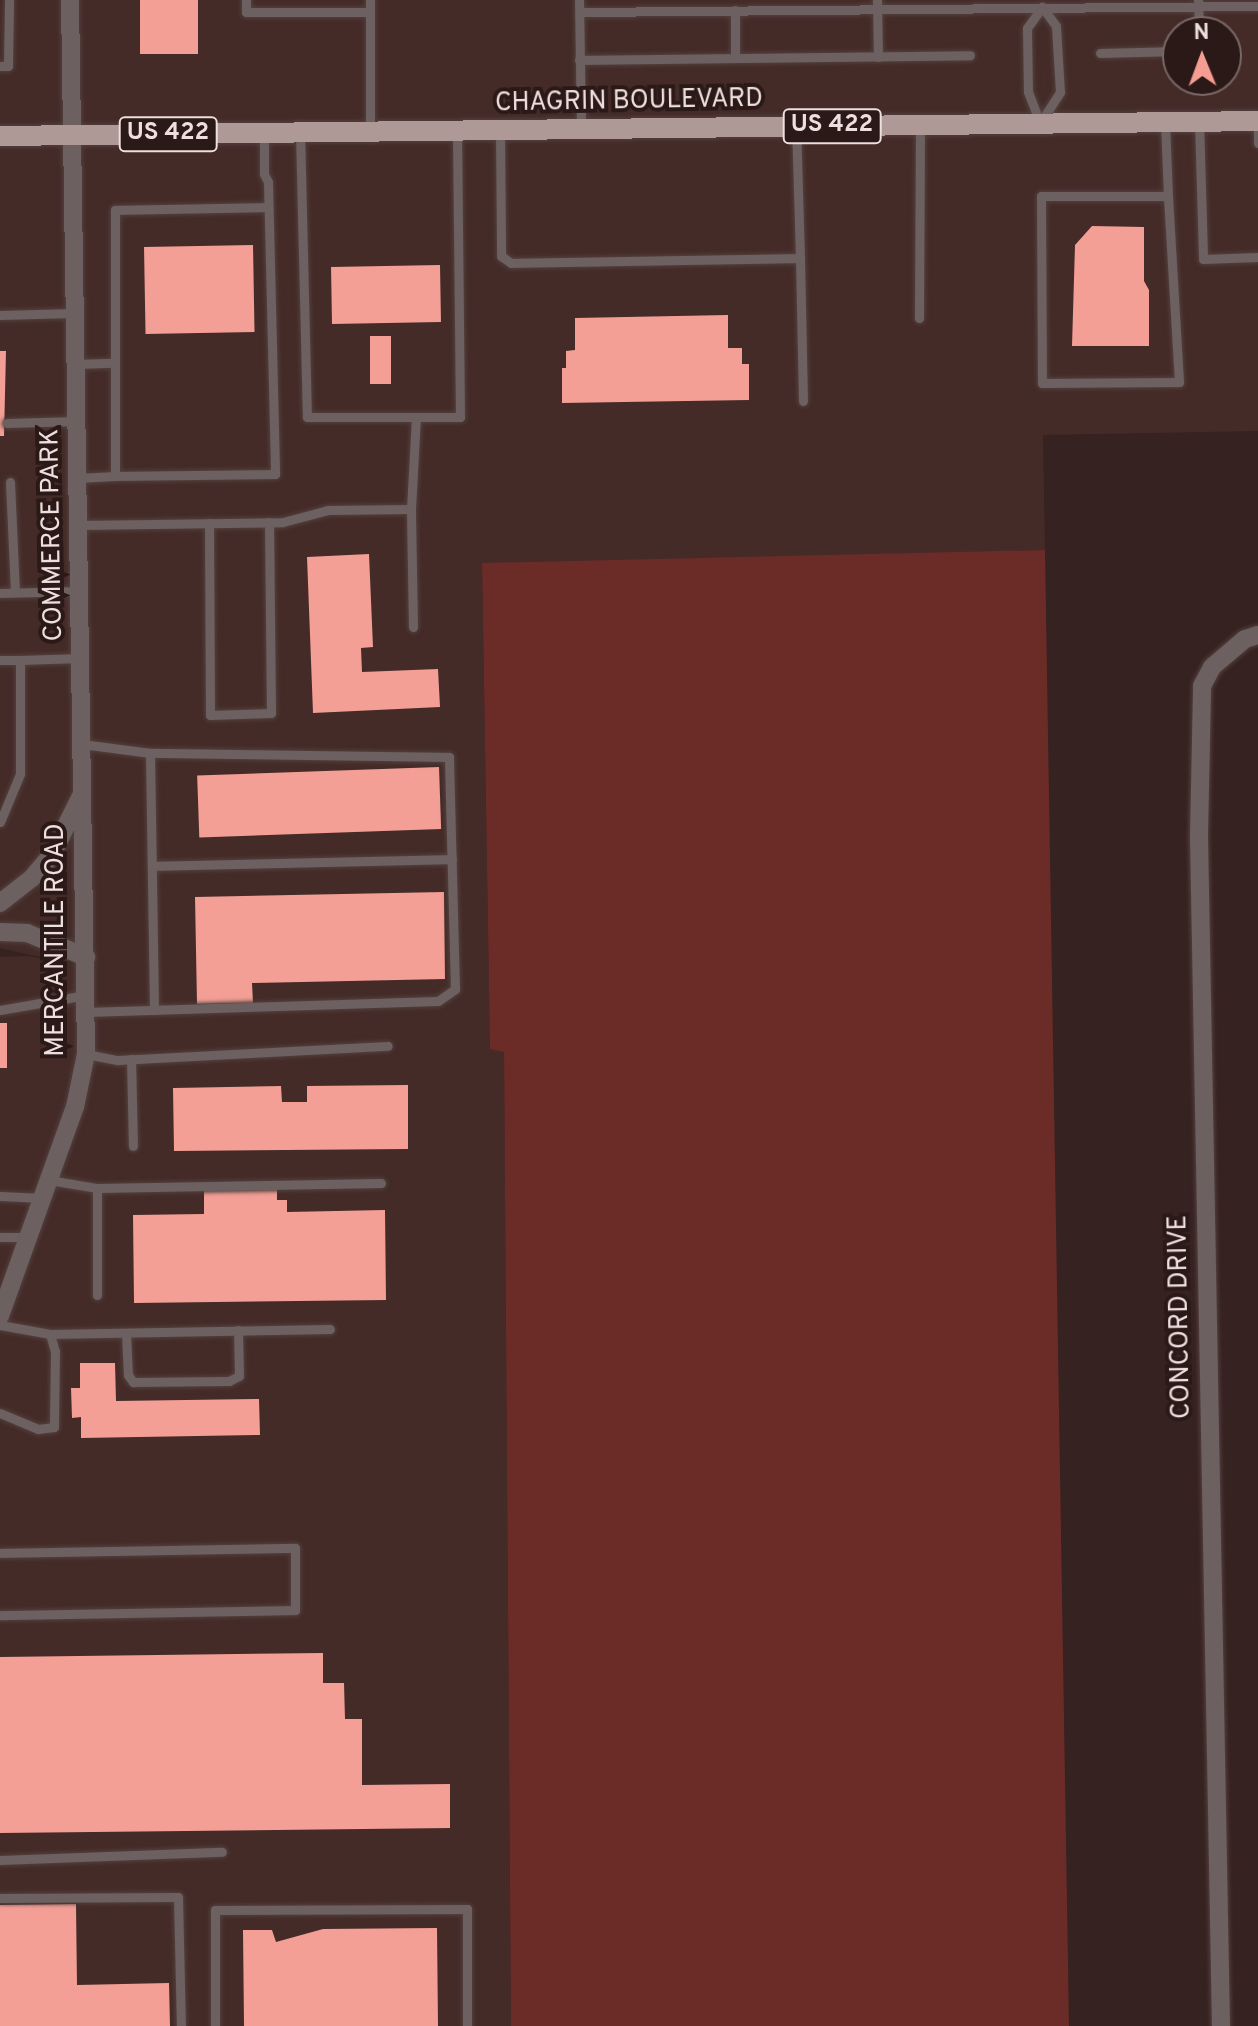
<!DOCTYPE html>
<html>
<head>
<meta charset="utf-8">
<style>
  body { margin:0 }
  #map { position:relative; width:1258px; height:2026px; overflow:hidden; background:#362220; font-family:Overpass,sans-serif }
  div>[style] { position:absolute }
  .built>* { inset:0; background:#442b28 }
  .green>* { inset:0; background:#6b2c28 }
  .building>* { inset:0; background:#f39f96; transform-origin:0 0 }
  .roads { filter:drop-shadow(0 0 2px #53403e) drop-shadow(0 0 2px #53403e) }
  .service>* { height:9px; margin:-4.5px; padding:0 4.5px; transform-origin:4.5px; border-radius:4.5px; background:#6c6160 }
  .minor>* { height:18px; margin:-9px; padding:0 9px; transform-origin:9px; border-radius:9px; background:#6c6160 }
  .primary>* { height:20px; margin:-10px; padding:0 10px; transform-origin:10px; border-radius:10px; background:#af9997 }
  span { translate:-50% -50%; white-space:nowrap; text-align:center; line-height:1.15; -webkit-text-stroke:8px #2b1917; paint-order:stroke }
  .shield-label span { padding:2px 6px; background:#2b1917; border:2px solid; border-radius:6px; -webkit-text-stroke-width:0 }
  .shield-label { font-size:24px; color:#eddfdd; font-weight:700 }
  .street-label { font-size:26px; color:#eddfdd }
  .north { position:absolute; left:1162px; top:16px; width:80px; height:80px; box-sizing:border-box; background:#2b1917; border:2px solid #796866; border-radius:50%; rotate:359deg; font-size:22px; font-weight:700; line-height:32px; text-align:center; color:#eddfdd }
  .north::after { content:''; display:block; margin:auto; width:28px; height:36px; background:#f59c93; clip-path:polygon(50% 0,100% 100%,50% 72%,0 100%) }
</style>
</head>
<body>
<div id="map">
  <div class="built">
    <i style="clip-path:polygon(evenodd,0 0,1258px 0,1258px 431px,1043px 435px,1045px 550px,482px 564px,490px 1048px,504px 1052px,511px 2026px,0 2026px,0 957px,28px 956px,97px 969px,86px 957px,49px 959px,0 948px,0 0,1178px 32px,1226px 32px,1226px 80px,1178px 80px,1178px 32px)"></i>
  </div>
  <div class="green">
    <i style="clip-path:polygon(1045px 550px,1069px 2026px,511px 2026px,504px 1052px,490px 1049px,482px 563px)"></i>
  </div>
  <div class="building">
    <i style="left:140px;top:0;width:58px;height:54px"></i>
    <i style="clip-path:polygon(1092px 226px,1144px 227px,1144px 281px,1149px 290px,1149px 346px,1072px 346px,1075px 245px)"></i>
    <i style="left:253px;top:245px;width:87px;height:109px;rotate:89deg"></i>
    <i style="left:440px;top:265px;width:57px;height:109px;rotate:89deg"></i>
    <i style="clip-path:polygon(728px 315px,728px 348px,742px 348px,742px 364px,749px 364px,749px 400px,562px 403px,562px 368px,566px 368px,566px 351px,575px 350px,575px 318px)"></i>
    <i style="left:370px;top:336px;width:21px;height:48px"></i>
    <i style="clip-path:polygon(0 351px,6px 351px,4px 436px,0 436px)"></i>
    <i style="clip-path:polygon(369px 554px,373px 647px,361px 648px,362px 672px,438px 669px,440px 707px,313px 713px,307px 557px)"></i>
    <i style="left:439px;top:767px;width:62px;height:242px;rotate:88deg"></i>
    <i style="clip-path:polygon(444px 892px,445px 979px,252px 983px,253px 1003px,197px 1004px,195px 897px)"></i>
    <i style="left:0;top:1023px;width:7px;height:45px"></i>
    <i style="clip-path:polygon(408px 1085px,408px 1149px,174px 1151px,173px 1088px,281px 1086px,282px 1102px,307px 1102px,307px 1086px)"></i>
    <i style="clip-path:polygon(277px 1189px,277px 1200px,287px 1200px,287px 1212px,385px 1210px,386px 1300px,134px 1303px,133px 1215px,204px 1214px,204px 1190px)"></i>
    <i style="clip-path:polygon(80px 1363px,115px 1363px,116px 1401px,259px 1399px,260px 1435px,81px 1438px,81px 1417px,72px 1418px,71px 1388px,80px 1388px)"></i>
    <i style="clip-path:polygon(323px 1653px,323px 1683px,344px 1683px,345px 1719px,362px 1719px,362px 1785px,450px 1784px,450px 1828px,0 1833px,0 1657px)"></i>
    <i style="clip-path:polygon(76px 1904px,77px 1985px,169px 1983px,170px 2026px,0 2026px,0 1905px)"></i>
    <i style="clip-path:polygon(437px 1928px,438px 2026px,244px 2026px,243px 1930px,272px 1930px,276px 1942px,323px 1929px)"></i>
  </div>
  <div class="roads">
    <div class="service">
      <i style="left:246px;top:0;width:12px;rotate:90deg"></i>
      <i style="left:246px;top:12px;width:122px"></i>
      <i style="left:370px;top:0;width:131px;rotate:90deg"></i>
      <i style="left:579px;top:0;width:130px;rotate:89.1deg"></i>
      <i style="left:877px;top:0;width:57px;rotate:89deg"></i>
      <i style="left:1198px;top:0;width:32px;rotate:88deg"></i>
      <i style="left:580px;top:12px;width:678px;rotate:-0.51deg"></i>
      <i style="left:1100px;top:53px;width:78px;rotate:-1.5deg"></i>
      <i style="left:735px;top:58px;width:48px;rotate:-90deg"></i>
      <i style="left:579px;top:60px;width:391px;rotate:-0.7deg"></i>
      <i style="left:0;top:66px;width:8px"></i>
      <i style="left:8px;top:66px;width:66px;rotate:-89.1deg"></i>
      <i style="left:1199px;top:121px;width:138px;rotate:88.3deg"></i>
      <i style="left:1203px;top:259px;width:55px;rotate:-2.1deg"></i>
      <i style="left:1165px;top:122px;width:74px;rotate:87.7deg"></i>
      <i style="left:1168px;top:196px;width:127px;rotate:180deg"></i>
      <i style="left:1041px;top:196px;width:187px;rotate:89.7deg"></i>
      <i style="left:1042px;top:383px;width:137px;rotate:-0.4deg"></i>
      <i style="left:1179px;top:382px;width:186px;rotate:-93.4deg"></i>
      <i style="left:1258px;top:122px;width:21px;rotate:90deg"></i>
      <i style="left:1040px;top:123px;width:37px;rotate:-57deg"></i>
      <i style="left:1060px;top:92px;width:66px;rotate:-93.5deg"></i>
      <i style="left:1056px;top:26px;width:24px;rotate:-126deg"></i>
      <i style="left:1040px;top:123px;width:33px;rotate:-111deg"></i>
      <i style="left:1028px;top:92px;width:64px;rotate:-90.9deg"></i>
      <i style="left:1027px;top:28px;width:26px;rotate:-54deg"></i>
      <i style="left:500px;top:129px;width:127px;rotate:89.5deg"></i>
      <i style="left:501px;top:256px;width:12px;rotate:35deg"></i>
      <i style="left:511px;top:263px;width:289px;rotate:-1deg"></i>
      <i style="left:800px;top:258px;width:132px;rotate:-91.7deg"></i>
      <i style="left:300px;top:132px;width:285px;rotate:88.6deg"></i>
      <i style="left:307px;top:417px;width:153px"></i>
      <i style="left:460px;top:417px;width:286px;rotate:-90.6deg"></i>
      <i style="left:264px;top:133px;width:41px;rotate:90deg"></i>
      <i style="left:264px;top:174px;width:9px;rotate:63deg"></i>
      <i style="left:268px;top:182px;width:292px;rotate:88.6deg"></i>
      <i style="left:275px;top:474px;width:160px;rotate:179.3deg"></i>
      <i style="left:115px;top:476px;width:266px;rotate:-90deg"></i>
      <i style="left:115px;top:210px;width:153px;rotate:-1.1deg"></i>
      <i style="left:800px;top:258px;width:143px;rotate:88.8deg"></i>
      <i style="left:0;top:315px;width:74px;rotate:-1.5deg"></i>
      <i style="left:919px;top:318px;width:192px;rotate:-89.7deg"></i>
      <i style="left:76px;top:364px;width:37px;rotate:-2deg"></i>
      <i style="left:7px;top:423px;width:70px;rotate:-1.6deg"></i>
      <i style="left:78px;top:478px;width:37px;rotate:-3deg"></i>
      <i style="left:10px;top:482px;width:110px;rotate:87.4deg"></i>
      <i style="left:209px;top:523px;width:192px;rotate:89.7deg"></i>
      <i style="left:210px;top:715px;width:61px;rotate:-1.9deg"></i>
      <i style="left:271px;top:713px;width:191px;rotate:-90.6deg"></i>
      <i style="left:78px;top:525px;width:205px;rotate:-0.8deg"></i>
      <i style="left:283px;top:522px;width:47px;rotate:-14.9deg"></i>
      <i style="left:328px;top:510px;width:83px;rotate:-0.7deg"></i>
      <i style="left:0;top:593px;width:80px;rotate:-1.4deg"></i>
      <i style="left:413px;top:627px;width:118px;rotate:-91deg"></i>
      <i style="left:411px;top:509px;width:92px;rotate:-86.9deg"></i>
      <i style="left:0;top:660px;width:20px"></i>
      <i style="left:20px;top:660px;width:114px;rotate:90deg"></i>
      <i style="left:20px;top:774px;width:52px;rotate:112.6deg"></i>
      <i style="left:20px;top:660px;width:61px;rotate:-1.9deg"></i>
      <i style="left:82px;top:744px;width:69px;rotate:7.5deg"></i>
      <i style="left:150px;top:753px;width:257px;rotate:89.1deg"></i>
      <i style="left:152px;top:866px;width:300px;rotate:-1.3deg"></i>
      <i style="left:0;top:1010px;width:87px;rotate:-9.9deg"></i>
      <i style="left:86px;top:1012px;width:352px;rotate:-1.8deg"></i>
      <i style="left:438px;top:1001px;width:21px;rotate:-35deg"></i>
      <i style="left:455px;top:989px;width:232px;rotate:-91.5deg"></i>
      <i style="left:449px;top:757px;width:299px;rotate:-179.2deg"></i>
      <i style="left:86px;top:1054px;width:33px;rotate:11deg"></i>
      <i style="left:118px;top:1060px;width:270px;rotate:-3deg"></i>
      <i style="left:131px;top:1059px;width:87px;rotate:88.7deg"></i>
      <i style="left:49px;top:1180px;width:49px;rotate:9.5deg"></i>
      <i style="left:97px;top:1188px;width:284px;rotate:-1deg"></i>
      <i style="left:97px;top:1188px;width:107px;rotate:90deg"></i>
      <i style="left:0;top:1196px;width:43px;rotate:2.7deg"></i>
      <i style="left:0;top:1237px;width:28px"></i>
      <i style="left:0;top:1325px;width:51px;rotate:10.2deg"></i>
      <i style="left:50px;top:1334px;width:18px;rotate:74deg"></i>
      <i style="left:55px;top:1351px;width:76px;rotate:90.8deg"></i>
      <i style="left:54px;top:1427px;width:16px;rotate:173deg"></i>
      <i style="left:38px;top:1429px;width:41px;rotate:-157.2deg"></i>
      <i style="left:126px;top:1333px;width:42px;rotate:87.3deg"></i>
      <i style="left:128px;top:1375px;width:9px;rotate:54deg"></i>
      <i style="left:133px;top:1382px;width:96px;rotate:-0.6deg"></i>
      <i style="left:229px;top:1381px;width:11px;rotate:-27deg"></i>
      <i style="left:239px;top:1376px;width:46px;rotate:-91.2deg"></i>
      <i style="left:50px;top:1334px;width:280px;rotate:-1deg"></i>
      <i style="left:0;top:1553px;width:295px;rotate:-1deg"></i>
      <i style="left:295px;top:1548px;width:62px;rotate:90deg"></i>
      <i style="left:295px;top:1610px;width:295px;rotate:179deg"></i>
      <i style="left:0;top:1860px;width:222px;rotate:-2.1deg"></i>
      <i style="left:0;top:1898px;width:178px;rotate:-0.3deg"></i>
      <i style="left:178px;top:1897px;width:129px;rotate:88.7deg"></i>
      <i style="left:215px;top:2026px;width:116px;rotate:-90deg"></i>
      <i style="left:215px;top:1910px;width:252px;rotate:-0.2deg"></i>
      <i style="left:467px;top:1909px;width:117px;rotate:90deg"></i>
    </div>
    <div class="minor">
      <i style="left:0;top:903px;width:41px;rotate:-38deg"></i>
      <i style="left:32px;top:878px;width:31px;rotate:-50deg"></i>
      <i style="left:52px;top:854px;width:65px;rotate:-63.4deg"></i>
      <i style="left:0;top:932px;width:27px;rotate:2deg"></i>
      <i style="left:27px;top:933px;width:64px;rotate:22.1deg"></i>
      <i style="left:0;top:1316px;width:222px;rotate:-70.3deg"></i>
      <i style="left:75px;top:1107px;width:54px;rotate:-78.3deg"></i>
      <i style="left:86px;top:1054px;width:1054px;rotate:-90.87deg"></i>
      <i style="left:1221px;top:2026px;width:1191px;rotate:-91.06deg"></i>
      <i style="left:1199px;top:835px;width:149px;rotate:-88.8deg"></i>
      <i style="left:1202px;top:686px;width:21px;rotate:-62deg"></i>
      <i style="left:1212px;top:667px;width:43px;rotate:-40.3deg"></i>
      <i style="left:1245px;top:639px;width:14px;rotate:-17deg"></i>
    </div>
    <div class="primary">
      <i style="left:0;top:136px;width:1258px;rotate:-0.68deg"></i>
    </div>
  </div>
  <div class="shield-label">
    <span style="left:832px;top:126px">US 422</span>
    <span style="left:168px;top:134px">US 422</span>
  </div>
  <div class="street-label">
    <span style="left:629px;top:102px;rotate:-1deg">CHAGRIN BOULEVARD</span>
    <span style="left:53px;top:535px;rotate:-91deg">COMMERCE PARK</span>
    <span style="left:57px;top:940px;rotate:-90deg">MERCANTILE ROAD</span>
    <span style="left:1181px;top:1317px;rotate:-91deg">CONCORD DRIVE</span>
  </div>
  <div class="north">N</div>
</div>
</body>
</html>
